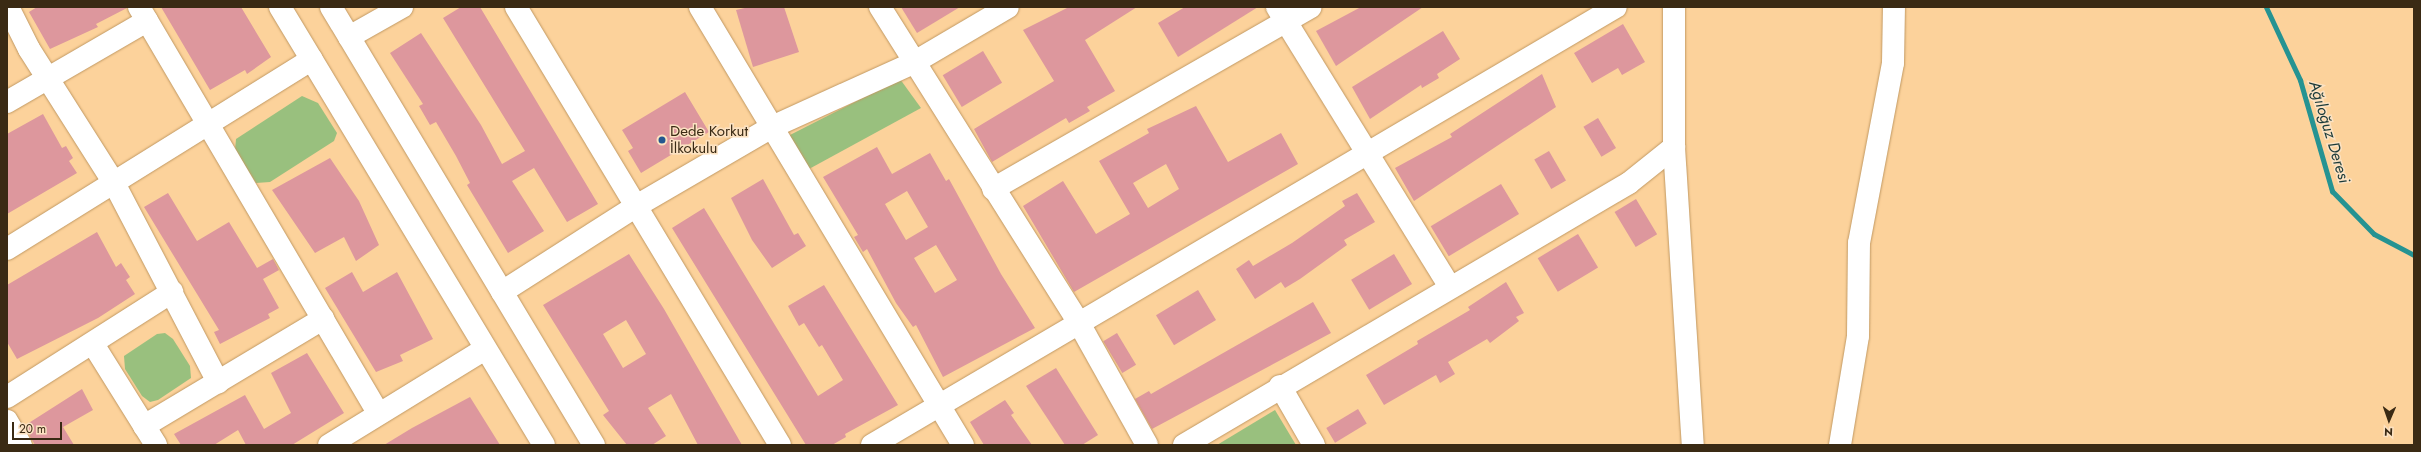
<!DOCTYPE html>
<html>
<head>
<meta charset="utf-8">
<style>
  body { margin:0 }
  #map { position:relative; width:2421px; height:452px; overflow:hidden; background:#fcd29b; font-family:Jost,sans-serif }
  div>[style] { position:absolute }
  .green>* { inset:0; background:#99c07e }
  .stream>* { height:5px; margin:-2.5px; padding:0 2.5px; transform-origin:2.5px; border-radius:2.5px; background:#259392 }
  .building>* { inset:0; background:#dd979d; transform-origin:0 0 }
  .roads { filter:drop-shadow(0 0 1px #c19963) drop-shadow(0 0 1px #c19963) }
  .minor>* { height:22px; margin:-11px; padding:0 11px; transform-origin:11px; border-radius:11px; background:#fff }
  .dots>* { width:11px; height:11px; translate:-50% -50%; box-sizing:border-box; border:2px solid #fce2c2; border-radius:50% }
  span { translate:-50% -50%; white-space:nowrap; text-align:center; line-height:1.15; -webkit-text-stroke:3px #fce2c2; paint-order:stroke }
  .poi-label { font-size:15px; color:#3a2a14 }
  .left { translate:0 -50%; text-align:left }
  .water-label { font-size:16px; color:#1a3a39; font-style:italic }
  .frame { position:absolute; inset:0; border:8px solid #3a2a14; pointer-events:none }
  .north { position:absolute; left:2369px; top:400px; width:40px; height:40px; -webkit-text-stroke:3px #fce2c2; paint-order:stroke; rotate:182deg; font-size:11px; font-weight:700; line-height:16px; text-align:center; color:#3a2a14 }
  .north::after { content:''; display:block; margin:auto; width:14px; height:18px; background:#3a2a14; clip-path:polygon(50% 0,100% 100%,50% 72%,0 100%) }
  .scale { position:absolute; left:12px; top:422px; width:50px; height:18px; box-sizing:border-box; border:2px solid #3a2a14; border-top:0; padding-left:5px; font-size:12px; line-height:14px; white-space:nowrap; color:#3a2a14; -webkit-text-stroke:3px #fce2c2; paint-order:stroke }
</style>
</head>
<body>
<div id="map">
  <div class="green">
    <i style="clip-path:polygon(900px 79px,921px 108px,809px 169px,788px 136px)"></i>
    <i style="clip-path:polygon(302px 96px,318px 103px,337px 133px,334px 141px,270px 182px,256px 183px,235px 150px,236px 139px)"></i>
    <i style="clip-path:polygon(165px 333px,173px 339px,190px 366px,191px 378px,158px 400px,150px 402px,142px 396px,125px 369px,124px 356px,157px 334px)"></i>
    <i style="clip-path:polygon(1275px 410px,1296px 445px,1217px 445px)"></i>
  </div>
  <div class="stream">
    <i style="left:2266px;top:7px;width:81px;rotate:65deg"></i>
    <i style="left:2300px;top:80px;width:116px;rotate:73.9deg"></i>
    <i style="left:2332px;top:191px;width:60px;rotate:45.7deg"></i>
    <i style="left:2374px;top:234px;width:45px;rotate:27.7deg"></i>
  </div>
  <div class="building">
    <i style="clip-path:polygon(37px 7px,127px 7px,127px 8px,96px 24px,98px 27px,50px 49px,29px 12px)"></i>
    <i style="clip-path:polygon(161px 7px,241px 7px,271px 57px,247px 74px,245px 70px,210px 90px)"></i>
    <i style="clip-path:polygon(461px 7px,480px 7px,598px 204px,567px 222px,534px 168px,512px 181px,544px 231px,508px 253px,467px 185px,470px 183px,456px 156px,436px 122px,430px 125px,419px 106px,423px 104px,390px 53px,421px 33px,481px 125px,502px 164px,525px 151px,443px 18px)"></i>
    <i style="clip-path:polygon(749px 7px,784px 7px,799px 52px,753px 67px,736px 10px)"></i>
    <i style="clip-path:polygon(901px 7px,960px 7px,917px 33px)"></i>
    <i style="clip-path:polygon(1069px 7px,1137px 7px,1085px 40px,1115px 91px,1087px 107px,1090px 111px,1069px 123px,1066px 118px,992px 162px,974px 129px,1054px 81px,1023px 30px)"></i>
    <i style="clip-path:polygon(1185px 7px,1258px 7px,1178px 57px,1158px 23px)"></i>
    <i style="clip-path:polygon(1361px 7px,1423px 7px,1336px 66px,1316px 31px)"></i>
    <i style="clip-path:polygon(1623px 24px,1645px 62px,1622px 75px,1618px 68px,1592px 83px,1574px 53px)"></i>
    <i style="clip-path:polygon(1443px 31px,1460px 59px,1437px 74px,1439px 78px,1422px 88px,1421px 85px,1370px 119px,1352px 87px)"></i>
    <i style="left:983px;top:51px;width:37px;height:47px;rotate:59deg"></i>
    <i style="clip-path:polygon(1542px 74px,1556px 107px,1414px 201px,1395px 168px,1452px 137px,1450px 134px)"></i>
    <i style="clip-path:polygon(685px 92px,709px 132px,641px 173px,628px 151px,633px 148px,622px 130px)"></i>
    <i style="clip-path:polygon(evenodd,1196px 106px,1228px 162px,1281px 133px,1298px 164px,1074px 292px,1023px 206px,1063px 181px,1096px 234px,1130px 214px,1099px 161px,1149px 133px,1147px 129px,1196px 106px,1166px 164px,1179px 189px,1148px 208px,1133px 183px,1166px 164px)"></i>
    <i style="clip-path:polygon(43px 114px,62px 148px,66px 146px,73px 158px,69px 161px,77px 173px,7px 214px,7px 134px)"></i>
    <i style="left:1598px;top:118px;width:35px;height:17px;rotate:59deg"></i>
    <i style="clip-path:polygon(evenodd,877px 147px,892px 174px,930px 153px,946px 181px,949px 179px,1001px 274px,1035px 328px,943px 377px,916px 325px,913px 327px,896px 303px,867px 249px,863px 252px,854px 237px,858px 235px,823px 177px,877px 147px,907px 191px,928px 227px,906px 240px,885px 204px,907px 191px,877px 147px,936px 245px,957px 280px,935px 293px,914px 258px,936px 245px)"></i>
    <i style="left:1549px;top:151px;width:34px;height:17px;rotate:60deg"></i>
    <i style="clip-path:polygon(330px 158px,359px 201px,379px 245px,356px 261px,344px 237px,315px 253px,272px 190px)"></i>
    <i style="clip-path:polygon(763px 179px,794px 235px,798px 233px,806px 246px,772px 268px,752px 240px,731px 198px)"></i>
    <i style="left:1501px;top:184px;width:35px;height:82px;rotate:59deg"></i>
    <i style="clip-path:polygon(168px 193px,197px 241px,229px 222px,257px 268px,273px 259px,279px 270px,263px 279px,279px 308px,268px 314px,270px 318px,220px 344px,214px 332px,219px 330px,144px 207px)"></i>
    <i style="clip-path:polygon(1357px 193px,1375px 222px,1344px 240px,1347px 245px,1300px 279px,1285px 288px,1281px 282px,1255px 299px,1236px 269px,1249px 260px,1253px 266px,1292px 243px,1345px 206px,1342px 201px)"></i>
    <i style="left:1636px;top:199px;width:41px;height:25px;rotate:59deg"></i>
    <i style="clip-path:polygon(704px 208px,818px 396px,843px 380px,822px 345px,819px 347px,804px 323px,799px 326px,788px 306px,824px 285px,898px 405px,845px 434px,846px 437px,832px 445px,806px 445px,672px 228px)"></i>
    <i style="clip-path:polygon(97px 232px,116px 267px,121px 263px,130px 277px,126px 280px,135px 294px,98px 318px,17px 359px,7px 342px,7px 285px)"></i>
    <i style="left:1578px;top:234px;width:39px;height:47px;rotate:59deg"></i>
    <i style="clip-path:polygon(evenodd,629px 254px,664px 309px,742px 445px,698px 445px,671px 394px,648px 408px,666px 436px,652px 445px,627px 445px,603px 415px,609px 411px,543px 305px,629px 254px,626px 320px,646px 354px,623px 368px,603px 334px,626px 320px)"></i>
    <i style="left:1394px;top:254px;width:35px;height:50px;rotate:59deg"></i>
    <i style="clip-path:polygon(352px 272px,363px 292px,397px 272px,433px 339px,400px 355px,403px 361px,376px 372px,325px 288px)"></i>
    <i style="clip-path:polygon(1506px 282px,1524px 313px,1516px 317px,1519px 321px,1490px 343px,1487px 339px,1448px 362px,1455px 374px,1440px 383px,1436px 375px,1384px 405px,1366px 375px,1418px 344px,1417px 341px,1470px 310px,1468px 307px)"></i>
    <i style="left:1198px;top:290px;width:35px;height:49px;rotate:59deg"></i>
    <i style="clip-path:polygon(1313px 302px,1331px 333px,1152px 429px,1135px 399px,1149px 391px,1151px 394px)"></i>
    <i style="left:1117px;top:333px;width:37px;height:16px;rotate:59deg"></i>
    <i style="clip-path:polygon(307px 353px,344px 413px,292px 445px,246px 445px,238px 430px,214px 445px,181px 445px,174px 434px,245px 395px,264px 429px,291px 413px,271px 373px)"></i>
    <i style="clip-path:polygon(1056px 368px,1098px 435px,1082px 445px,1065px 445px,1026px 386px)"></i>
    <i style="clip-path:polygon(82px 389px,93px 410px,63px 427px,74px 445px,35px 445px,24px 426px)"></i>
    <i style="clip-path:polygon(470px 397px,500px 445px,384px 445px,412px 428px)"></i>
    <i style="clip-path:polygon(1005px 400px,1014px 413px,1011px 415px,1032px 445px,984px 445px,970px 422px)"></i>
    <i style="left:1358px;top:409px;width:17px;height:37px;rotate:59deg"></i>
  </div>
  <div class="roads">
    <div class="minor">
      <i style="left:8px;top:7px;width:47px;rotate:63.4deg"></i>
      <i style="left:29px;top:49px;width:159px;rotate:57.6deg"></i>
      <i style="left:114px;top:183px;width:225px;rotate:62.4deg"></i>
      <i style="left:139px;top:7px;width:472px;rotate:59.5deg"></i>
      <i style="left:280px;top:7px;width:511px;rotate:58.92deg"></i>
      <i style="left:331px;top:7px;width:511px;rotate:59.02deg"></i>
      <i style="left:516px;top:7px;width:511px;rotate:58.92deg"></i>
      <i style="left:700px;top:7px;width:511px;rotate:59.02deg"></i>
      <i style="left:880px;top:7px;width:376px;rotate:57.8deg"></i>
      <i style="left:1080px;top:325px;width:137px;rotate:60.8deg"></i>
      <i style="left:1277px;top:7px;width:329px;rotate:58.3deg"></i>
      <i style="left:349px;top:37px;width:61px;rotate:-29.5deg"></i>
      <i style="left:7px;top:102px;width:162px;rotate:-30.1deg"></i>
      <i style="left:1674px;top:147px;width:299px;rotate:86.4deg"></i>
      <i style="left:993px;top:189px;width:366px;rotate:-29.8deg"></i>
      <i style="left:7px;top:249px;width:359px;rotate:-31.9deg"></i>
      <i style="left:502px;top:292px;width:161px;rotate:-32.6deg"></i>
      <i style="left:638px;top:205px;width:155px;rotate:-30.2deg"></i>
      <i style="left:772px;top:127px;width:155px;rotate:-24.4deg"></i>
      <i style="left:913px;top:63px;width:110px;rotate:-30.5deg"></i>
      <i style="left:93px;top:344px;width:119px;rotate:58deg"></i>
      <i style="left:1280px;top:386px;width:68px;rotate:60deg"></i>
      <i style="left:7px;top:397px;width:196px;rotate:-32.5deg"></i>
      <i style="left:7px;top:421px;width:28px;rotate:60deg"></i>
      <i style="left:144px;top:426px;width:209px;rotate:-30.9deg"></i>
      <i style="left:329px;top:445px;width:183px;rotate:-31.6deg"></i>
      <i style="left:872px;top:445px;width:863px;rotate:-30.49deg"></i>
      <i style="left:1184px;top:445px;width:516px;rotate:-30.49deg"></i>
      <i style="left:1629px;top:183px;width:58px;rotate:-38.7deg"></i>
      <i style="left:1674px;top:147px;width:140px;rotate:-90deg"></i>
      <i style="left:1840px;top:445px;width:110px;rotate:-80.6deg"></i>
      <i style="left:1858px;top:336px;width:93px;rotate:-89.4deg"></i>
      <i style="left:1859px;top:243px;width:183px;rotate:-79.3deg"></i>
      <i style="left:1893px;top:63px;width:56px;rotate:-89deg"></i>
    </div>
  </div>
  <div class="dots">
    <i style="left:662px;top:140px;background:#245790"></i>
  </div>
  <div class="poi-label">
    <span class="left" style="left:670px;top:140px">Dede Korkut<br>İlkokulu</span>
  </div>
  <div class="water-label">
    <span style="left:2329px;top:132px;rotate:73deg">Ağıloğuz Deresi</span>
  </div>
  <div class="frame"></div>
  <div class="north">N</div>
  <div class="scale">20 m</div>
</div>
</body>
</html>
